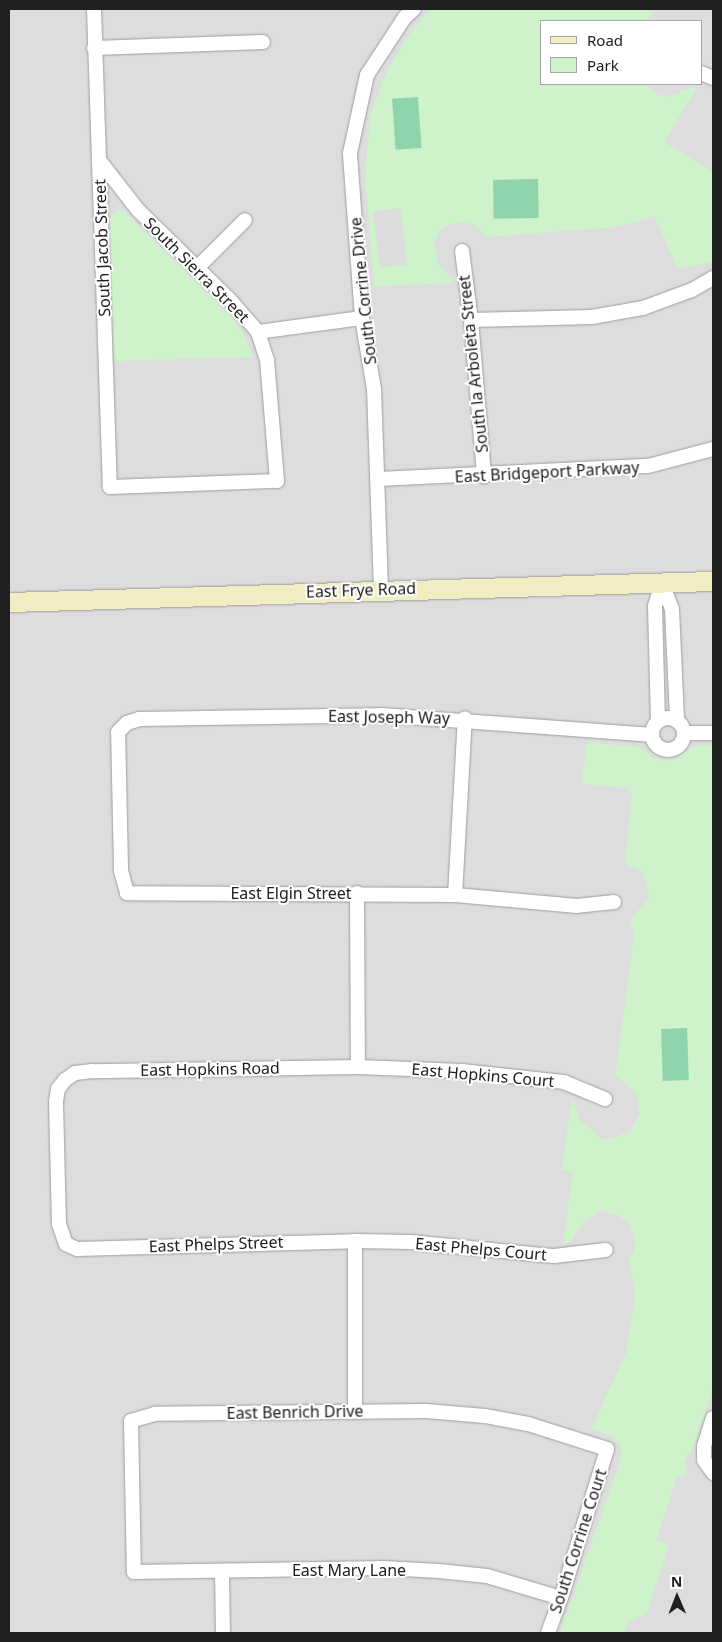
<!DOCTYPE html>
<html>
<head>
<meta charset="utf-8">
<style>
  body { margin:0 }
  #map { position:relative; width:722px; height:1642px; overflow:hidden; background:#efebe7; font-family:"Noto Sans",sans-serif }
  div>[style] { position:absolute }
  .residential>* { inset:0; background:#ddd }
  .park>* { inset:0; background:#cef3ca }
  .pitch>* { inset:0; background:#8fd4ad; transform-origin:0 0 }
  .parking>* { inset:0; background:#dcdcdc; transform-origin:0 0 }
  .roads { filter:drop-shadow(0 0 1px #9d9d9d) drop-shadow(0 0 1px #9d9d9d) }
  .street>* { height:14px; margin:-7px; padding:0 7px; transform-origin:7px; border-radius:7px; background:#fff }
  .street>.ring { margin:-7px; padding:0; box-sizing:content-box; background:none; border:14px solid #fff; border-radius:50% }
  .secondary>* { height:19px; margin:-9.5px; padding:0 9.5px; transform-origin:9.5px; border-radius:9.5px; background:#f2ecc2 }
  span { translate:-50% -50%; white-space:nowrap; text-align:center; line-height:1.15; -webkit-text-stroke:4px #fff; paint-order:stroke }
  .street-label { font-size:16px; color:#202020 }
  .frame { position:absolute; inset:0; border:10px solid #202020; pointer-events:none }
  .legend { position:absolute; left:540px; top:20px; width:162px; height:65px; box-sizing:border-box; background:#fff; border:1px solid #a6a6a6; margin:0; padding:6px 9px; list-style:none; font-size:15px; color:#202020 }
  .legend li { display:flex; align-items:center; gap:10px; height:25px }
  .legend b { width:25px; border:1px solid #a6a6a6 }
  .north { position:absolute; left:652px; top:1572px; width:50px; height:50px; -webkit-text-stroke:4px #fff; paint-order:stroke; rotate:359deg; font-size:14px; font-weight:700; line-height:20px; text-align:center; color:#202020 }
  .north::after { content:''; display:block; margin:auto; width:18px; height:22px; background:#202020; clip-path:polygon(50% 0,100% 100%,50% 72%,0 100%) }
</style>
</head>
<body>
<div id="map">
  <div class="residential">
    <i style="clip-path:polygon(evenodd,9px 9px,713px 9px,713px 1633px,9px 1633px,9px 9px,541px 21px,701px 21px,701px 84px,541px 84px,541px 21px)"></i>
  </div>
  <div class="park">
    <i style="clip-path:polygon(430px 9px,654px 9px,647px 21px,541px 21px,541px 84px,646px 84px,658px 95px,668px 97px,698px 85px,664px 142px,713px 172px,713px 262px,678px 269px,654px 216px,617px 227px,486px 237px,476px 225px,459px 221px,441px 229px,434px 242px,437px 261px,454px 283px,374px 286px,365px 175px,370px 116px,387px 71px,407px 37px)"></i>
    <i style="clip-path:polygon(117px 210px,124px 211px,229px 315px,243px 333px,253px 357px,114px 361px,110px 219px)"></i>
    <i style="clip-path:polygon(586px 742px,639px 747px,652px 757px,665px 761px,676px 759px,691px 747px,713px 745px,713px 1388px,695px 1442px,684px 1462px,688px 1473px,677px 1478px,656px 1540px,669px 1545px,647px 1613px,629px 1622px,624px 1633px,560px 1633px,622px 1456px,620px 1444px,612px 1436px,591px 1429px,626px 1353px,635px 1296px,629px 1260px,636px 1246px,630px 1225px,620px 1216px,600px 1211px,583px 1222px,572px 1239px,563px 1246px,573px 1171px,562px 1170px,572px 1099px,580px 1120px,601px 1139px,611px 1139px,630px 1131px,640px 1114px,637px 1092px,615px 1076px,634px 937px,630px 920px,649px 898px,643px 872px,625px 864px,632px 794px,628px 788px,582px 784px)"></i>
  </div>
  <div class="pitch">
    <i style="left:418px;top:97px;width:51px;height:26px;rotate:86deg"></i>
    <i style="left:538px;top:179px;width:39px;height:45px;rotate:89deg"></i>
    <i style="left:687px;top:1028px;width:52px;height:26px;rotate:88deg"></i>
  </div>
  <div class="parking">
    <i style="left:401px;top:208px;width:57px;height:28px;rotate:84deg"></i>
  </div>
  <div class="roads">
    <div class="street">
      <i style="left:94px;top:9px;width:478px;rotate:88.1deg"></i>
      <i style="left:110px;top:487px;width:167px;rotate:-2.1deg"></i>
      <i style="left:277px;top:481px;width:121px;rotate:-94.7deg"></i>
      <i style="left:267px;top:360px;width:29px;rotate:-108deg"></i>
      <i style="left:258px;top:332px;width:44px;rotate:-131.3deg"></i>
      <i style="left:229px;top:299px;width:127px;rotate:-135.6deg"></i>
      <i style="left:138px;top:210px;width:63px;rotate:-128deg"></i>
      <i style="left:94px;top:48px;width:169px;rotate:-2deg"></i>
      <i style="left:701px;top:73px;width:13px;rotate:23deg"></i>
      <i style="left:462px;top:251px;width:70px;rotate:82.6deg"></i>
      <i style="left:471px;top:320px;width:157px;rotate:85.2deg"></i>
      <i style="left:196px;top:269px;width:69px;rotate:-45deg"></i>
      <i style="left:471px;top:320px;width:121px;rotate:-1.4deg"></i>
      <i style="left:592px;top:317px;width:52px;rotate:-10deg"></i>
      <i style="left:643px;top:308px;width:52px;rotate:-20.2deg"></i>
      <i style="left:692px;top:290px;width:24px;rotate:-30deg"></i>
      <i style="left:258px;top:332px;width:105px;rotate:-7.7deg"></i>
      <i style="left:379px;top:479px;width:269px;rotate:-2.8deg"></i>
      <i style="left:648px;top:466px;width:67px;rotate:-14.7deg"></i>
      <i style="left:662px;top:583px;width:28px;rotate:69deg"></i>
      <i style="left:672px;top:609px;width:112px;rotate:87.4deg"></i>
      <i style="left:381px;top:589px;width:200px;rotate:-92deg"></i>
      <i style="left:374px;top:389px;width:72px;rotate:-99.6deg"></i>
      <i style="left:362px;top:318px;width:165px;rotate:-94.2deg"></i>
      <i style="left:350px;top:153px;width:80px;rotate:-77.7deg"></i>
      <i style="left:367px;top:75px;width:69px;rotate:-56.8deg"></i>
      <i style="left:405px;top:17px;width:12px;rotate:-42deg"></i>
      <i class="ring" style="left:652px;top:718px;width:18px;height:18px"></i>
      <i style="left:658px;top:721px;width:115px;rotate:-91.5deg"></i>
      <i style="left:655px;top:606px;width:24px;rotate:-73deg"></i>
      <i style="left:684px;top:733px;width:29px"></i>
      <i style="left:357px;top:893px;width:174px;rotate:89.7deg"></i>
      <i style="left:455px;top:895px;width:177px;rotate:-86.8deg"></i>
      <i style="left:614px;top:902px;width:37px;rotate:174deg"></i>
      <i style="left:577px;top:906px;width:122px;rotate:-174.8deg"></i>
      <i style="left:455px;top:895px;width:328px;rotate:-179.7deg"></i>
      <i style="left:127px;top:893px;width:24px;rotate:-105deg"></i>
      <i style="left:121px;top:870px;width:138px;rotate:-91.2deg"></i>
      <i style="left:118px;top:732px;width:13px;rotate:-45deg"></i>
      <i style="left:127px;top:723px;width:13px;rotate:-18deg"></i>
      <i style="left:139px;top:719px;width:242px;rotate:-0.9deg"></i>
      <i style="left:381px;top:715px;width:272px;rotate:4.2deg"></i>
      <i style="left:605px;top:1099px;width:44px;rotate:-157.5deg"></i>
      <i style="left:564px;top:1082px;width:103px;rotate:-173.8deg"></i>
      <i style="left:462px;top:1071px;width:104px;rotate:-177.8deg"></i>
      <i style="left:358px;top:1067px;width:266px;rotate:179.1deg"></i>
      <i style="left:92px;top:1071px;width:17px;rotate:173deg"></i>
      <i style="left:75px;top:1073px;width:12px;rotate:145deg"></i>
      <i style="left:65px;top:1080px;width:11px;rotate:128deg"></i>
      <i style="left:58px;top:1089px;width:13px;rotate:99deg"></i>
      <i style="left:56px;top:1102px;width:122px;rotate:88.6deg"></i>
      <i style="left:59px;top:1224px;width:21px;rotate:71deg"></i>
      <i style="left:66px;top:1244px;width:12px;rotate:24deg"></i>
      <i style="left:77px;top:1249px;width:278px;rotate:-1.6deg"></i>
      <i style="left:355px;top:1241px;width:55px;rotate:1deg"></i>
      <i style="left:410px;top:1242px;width:145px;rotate:5.6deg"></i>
      <i style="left:554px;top:1256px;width:52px;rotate:-6.6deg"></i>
      <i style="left:355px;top:1241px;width:169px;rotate:90deg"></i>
      <i style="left:713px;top:1418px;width:29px;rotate:108deg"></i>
      <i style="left:704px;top:1446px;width:14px;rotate:90deg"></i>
      <i style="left:704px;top:1460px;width:16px;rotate:55deg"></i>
      <i style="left:222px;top:1572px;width:61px;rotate:89.1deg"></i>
      <i style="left:548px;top:1633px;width:37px;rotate:-70deg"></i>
      <i style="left:561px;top:1598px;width:156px;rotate:-72.8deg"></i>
      <i style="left:607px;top:1449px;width:83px;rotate:-162.4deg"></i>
      <i style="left:528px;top:1424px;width:44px;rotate:-169.5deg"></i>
      <i style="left:485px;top:1416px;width:59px;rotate:-175.2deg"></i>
      <i style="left:426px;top:1411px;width:271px;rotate:179.4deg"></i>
      <i style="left:155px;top:1414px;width:25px;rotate:164deg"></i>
      <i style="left:131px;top:1421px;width:151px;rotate:88.9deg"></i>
      <i style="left:134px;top:1572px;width:250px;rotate:-0.9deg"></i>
      <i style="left:384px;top:1568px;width:55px;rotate:3.1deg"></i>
      <i style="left:439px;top:1571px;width:48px;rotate:5.9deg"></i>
      <i style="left:487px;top:1576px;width:77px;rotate:16.6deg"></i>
    </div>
    <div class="secondary">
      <i style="left:9px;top:602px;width:704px;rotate:-1.71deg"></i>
    </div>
  </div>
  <div class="street-label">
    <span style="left:102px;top:248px;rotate:-92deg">South Jacob Street</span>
    <span style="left:197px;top:270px;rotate:45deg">South Sierra Street</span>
    <span style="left:363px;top:291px;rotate:-96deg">South Corrine Drive</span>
    <span style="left:473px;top:364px;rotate:-96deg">South la Arboleta Street</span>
    <span style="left:547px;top:472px;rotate:-3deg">East Bridgeport Parkway</span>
    <span style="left:361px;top:590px;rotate:-2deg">East Frye Road</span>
    <span style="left:389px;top:717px;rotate:1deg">East Joseph Way</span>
    <span style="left:291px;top:893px">East Elgin Street</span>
    <span style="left:210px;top:1069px;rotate:-1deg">East Hopkins Road</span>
    <span style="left:483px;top:1075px;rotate:5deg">East Hopkins Court</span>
    <span style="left:216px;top:1244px;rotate:-2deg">East Phelps Street</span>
    <span style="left:481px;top:1249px;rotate:5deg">East Phelps Court</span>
    <span style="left:295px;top:1412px;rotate:-1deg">East Benrich Drive</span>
    <span style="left:578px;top:1541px;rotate:-72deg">South Corrine Court</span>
    <span style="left:349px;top:1570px">East Mary Lane</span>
  </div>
  <div class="frame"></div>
  <ul class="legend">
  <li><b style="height:6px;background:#f2ecc2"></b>Road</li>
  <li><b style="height:14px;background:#cef3ca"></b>Park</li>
  </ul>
  <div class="north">N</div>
</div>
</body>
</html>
